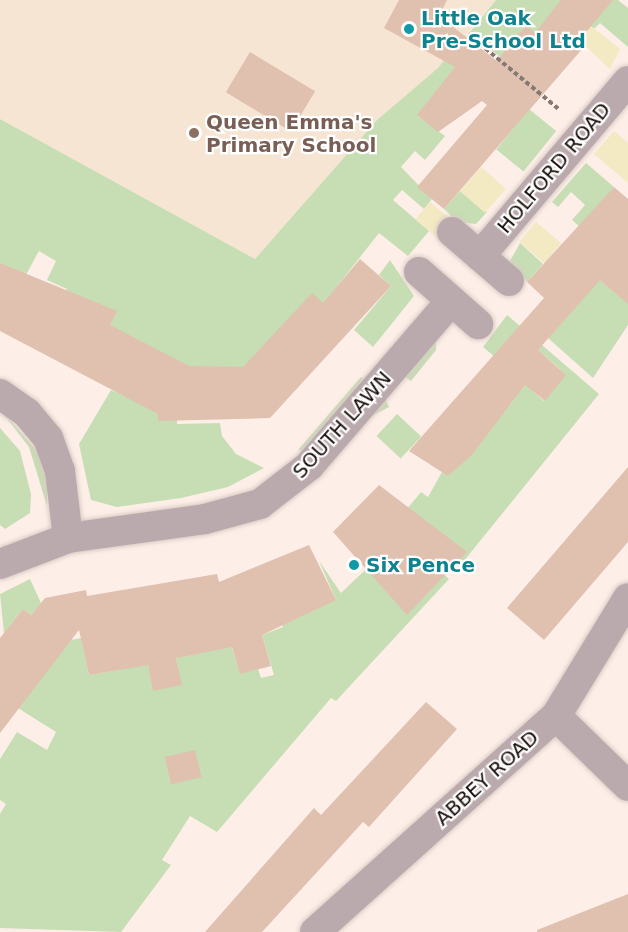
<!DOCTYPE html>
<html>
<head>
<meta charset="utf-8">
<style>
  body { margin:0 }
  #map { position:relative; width:628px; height:932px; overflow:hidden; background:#fdefe8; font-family:"DejaVu Sans",sans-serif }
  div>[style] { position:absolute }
  .education>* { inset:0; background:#f7e5d4 }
  .green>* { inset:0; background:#c7ddb4; transform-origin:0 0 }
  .sand>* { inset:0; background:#f3e9c3; transform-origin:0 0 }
  .building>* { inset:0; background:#e0c0ae; transform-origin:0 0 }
  .path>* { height:4px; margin-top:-2px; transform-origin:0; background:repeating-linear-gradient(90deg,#857973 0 4.5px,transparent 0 7.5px) }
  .roads { filter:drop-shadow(0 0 2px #d8cbc4) drop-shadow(0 0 2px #d8cbc4) }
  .street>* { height:30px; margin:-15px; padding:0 15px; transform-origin:15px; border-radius:15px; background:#bbaaad }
  .dots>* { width:16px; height:16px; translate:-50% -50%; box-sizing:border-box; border:3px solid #fff; border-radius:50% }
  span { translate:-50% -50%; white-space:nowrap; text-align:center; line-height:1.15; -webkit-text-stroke:4.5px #fff; paint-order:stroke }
  .culture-label { font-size:20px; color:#0d838f; font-weight:700 }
  .left { translate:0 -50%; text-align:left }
  .education-label { font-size:20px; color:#785e54; font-weight:700 }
  .street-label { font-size:20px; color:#170c07 }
</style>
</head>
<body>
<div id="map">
  <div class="education">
    <i style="clip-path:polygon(0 0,496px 0,438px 68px,377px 120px,255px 259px,0 119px)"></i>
  </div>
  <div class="green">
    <i style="clip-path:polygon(496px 0,618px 0,628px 8px,628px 47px,600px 23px,595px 28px,535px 33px,525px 26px,515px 39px,524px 46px,541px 91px,470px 32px)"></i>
    <i style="clip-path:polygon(464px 35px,476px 44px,466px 57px,493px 79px,461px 116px,456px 112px,418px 116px,445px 136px,425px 160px,415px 151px,401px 167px,432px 199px,424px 209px,402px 190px,393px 200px,429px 231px,408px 256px,379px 233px,320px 308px,245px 367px,177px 369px,177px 424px,220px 423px,222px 436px,236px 454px,264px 468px,228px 487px,181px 498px,117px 507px,91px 500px,79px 444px,111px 390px,138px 401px,61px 301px,67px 289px,47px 280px,56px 261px,39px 251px,16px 293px,0 263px,0 119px,255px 259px,377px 120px,438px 68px)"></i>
    <i style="left:529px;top:109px;width:35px;height:52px;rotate:39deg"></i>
    <i style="clip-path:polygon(586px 163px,614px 187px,580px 227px,572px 220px,585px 205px,571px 192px,558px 207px,552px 202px)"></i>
    <i style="clip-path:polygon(460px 191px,487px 212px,476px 224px,458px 222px,444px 209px)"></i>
    <i style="clip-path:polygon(520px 243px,543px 264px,527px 282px,510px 261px)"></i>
    <i style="clip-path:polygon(390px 260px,414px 296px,373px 347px,354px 330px,391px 286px,379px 275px)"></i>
    <i style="clip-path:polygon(599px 279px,625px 301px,628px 298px,628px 325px,593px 378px,548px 338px)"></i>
    <i style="clip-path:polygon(507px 315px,599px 394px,459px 567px,402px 515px,421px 492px,428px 497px,442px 472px,448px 476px,456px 467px,514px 400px,521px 381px,544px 401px,558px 384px,554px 379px,561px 370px,517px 332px,495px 357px,483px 347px)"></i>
    <i style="clip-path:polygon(436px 337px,436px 350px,411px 381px,405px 377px)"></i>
    <i style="clip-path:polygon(361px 377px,365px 381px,302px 453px,299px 449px)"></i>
    <i style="left:385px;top:399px;width:9px;height:54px;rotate:63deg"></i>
    <i style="clip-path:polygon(0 409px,37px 451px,47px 481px,47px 506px,29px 447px)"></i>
    <i style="left:397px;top:414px;width:33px;height:30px;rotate:43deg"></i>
    <i style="clip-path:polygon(0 428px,20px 451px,31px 494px,30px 513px,5px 529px,0 525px)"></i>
    <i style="clip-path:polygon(420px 553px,449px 579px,336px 701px,331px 698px,217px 832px,190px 816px,162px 860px,171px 865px,121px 932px,0 928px,0 814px,6px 804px,0 800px,0 759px,17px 732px,47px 750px,56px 732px,13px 705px,71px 640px,81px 638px,89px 675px,118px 670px,144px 646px,153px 688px,181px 685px,176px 658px,230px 642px,240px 673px,258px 669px,261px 678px,274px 675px,262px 635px,283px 627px,278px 614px,336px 600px,319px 561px,341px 593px,382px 554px)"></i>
    <i style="clip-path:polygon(30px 579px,41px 603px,31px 615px,23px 609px,4px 633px,0 594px)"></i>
  </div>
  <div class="sand">
    <i style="clip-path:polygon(591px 26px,620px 49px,610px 69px,579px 40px)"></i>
    <i style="clip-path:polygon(614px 131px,628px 143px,628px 183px,594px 154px)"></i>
    <i style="left:481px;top:167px;width:33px;height:32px;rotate:41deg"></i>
    <i style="left:430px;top:202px;width:33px;height:23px;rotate:40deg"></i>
    <i style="left:536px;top:222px;width:33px;height:26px;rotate:40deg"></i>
  </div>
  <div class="building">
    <i style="clip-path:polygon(399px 0,447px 0,439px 16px,497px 61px,526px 25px,535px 33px,561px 0,613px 0,577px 43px,583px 48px,444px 209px,417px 187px,487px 105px,482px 101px,438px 132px,417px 115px,455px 67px,384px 28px)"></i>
    <i style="left:250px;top:52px;width:76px;height:47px;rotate:31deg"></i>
    <i style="clip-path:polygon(614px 187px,628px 199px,628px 304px,600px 280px,538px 350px,566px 375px,545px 401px,525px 385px,471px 456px,448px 476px,409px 451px,544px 298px,527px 282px)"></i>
    <i style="clip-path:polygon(360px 259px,391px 286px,270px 418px,158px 421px,158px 414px,0 331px,0 263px,117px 311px,110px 325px,189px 366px,243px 367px,312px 293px,323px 303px)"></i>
    <i style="clip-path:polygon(628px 467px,628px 542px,544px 640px,507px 608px)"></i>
    <i style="clip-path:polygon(379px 485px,467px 552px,407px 615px,333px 532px)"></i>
    <i style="clip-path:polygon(309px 545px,336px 600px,262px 635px,271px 666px,240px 674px,232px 647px,176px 658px,182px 685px,153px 691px,148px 665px,89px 675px,79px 630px,0 733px,0 638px,23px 609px,31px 615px,45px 598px,86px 590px,87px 596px,217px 574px,219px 582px)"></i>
    <i style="clip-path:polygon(426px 702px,457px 729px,369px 827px,363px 822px,262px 932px,205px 932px,314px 808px,321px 815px)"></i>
    <i style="left:195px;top:750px;width:28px;height:31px;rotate:77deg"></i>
    <i style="clip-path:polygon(628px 894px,628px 932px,537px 932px,537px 930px)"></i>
  </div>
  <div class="path">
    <i style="left:468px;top:34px;width:119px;rotate:39.6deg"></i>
  </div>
  <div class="roads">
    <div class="street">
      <i style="left:452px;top:232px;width:75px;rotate:40.7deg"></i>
      <i style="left:480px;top:256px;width:229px;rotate:-49.8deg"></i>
      <i style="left:419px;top:272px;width:79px;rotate:41.4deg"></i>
      <i style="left:0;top:394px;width:33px;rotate:35deg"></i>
      <i style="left:27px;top:413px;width:33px;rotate:50deg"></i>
      <i style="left:48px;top:438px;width:35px;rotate:70deg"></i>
      <i style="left:60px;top:471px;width:67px;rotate:83.2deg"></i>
      <i style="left:0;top:564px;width:73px;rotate:-20.9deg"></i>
      <i style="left:68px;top:538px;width:138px;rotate:-7.9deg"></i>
      <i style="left:205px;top:519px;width:57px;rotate:-15.3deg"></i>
      <i style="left:260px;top:504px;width:62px;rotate:-37.8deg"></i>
      <i style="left:309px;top:466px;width:218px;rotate:-49.3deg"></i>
      <i style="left:556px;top:716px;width:100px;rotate:44.2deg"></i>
      <i style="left:315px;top:932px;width:324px;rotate:-41.9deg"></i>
      <i style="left:556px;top:716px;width:138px;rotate:-58.6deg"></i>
    </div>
  </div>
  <div class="dots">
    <i style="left:409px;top:29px;background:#0f9aa8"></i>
    <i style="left:194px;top:133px;background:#8d6e63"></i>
    <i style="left:354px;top:565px;background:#0f9aa8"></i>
  </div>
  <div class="culture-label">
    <span class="left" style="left:421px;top:30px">Little Oak<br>Pre-School Ltd</span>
    <span class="left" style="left:366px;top:565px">Six Pence</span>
  </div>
  <div class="education-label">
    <span class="left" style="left:206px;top:134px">Queen Emma's<br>Primary School</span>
  </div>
  <div class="street-label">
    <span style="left:554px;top:168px;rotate:-50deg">HOLFORD ROAD</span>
    <span style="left:342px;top:425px;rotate:-48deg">SOUTH LAWN</span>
    <span style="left:487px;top:778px;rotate:-42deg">ABBEY ROAD</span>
  </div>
</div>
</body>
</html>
